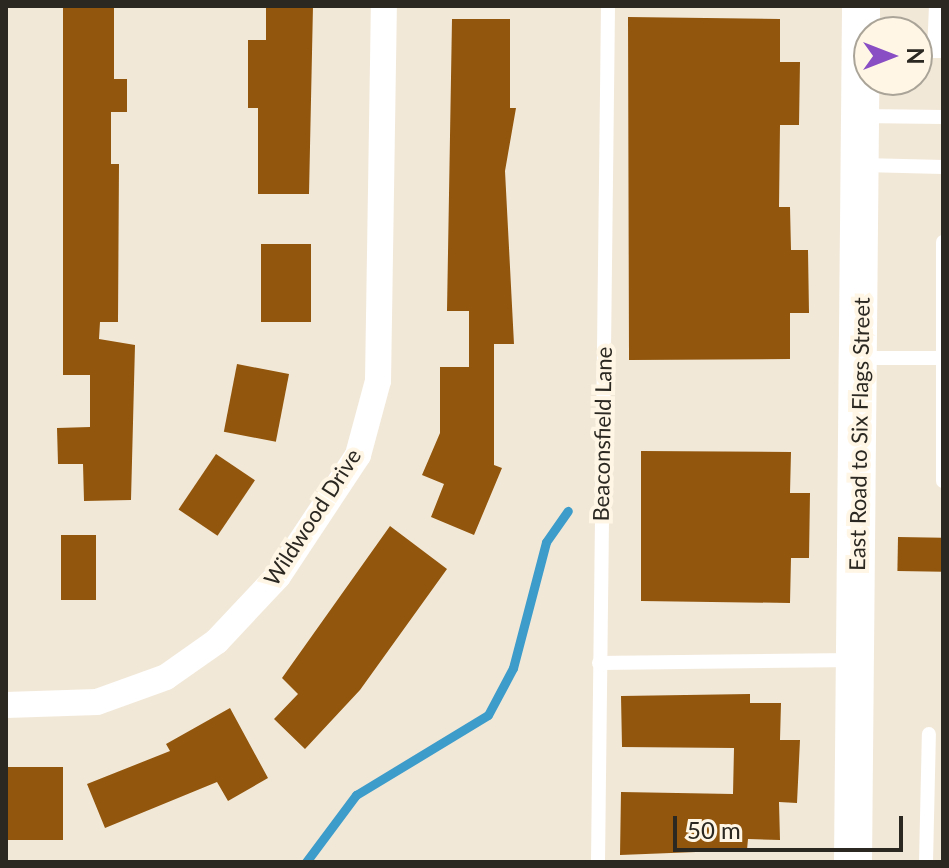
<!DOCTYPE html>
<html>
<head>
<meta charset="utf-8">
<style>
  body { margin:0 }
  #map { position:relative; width:949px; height:868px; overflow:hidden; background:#f2e8d8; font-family:Lato,sans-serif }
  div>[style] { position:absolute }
  .stream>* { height:9px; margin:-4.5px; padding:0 4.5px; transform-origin:4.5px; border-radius:4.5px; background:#3d9cca }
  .building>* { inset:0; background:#92560c; transform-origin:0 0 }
  .lane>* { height:14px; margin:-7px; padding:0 7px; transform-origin:7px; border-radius:7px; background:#fff }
  .street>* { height:26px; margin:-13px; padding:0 13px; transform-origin:13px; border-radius:13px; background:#fff }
  .secondary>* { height:38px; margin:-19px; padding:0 19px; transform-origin:19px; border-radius:19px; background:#fff }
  span { translate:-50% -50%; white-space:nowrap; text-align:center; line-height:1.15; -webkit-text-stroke:8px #fff6e6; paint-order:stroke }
  .street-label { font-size:22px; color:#2b2822 }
  .frame { position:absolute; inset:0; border:8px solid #2b2822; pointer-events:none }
  .north { position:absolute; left:853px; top:16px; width:80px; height:80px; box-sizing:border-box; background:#fff6e6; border:2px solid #aaa498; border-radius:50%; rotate:90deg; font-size:22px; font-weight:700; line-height:32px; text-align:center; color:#2b2822 }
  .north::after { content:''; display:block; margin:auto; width:28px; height:36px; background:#894ec4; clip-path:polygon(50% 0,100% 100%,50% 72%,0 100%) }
  .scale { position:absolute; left:673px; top:816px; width:230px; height:36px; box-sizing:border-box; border:4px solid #2b2822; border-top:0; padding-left:10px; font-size:24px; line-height:28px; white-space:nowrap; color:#2b2822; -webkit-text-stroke:6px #fff6e6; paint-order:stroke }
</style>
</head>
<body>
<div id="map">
  <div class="stream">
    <i style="left:306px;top:862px;width:84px;rotate:-53.3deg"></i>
    <i style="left:356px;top:795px;width:154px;rotate:-31.2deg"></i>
    <i style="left:488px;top:715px;width:53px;rotate:-62deg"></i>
    <i style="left:513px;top:668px;width:130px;rotate:-75.3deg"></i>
    <i style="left:546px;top:542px;width:38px;rotate:-55deg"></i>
  </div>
  <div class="building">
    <i style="clip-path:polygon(63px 6px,114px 6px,114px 79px,127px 79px,127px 112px,111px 112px,111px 164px,119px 164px,118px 322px,100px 322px,99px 339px,135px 345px,131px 500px,84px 501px,83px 464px,58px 464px,57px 428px,90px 427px,90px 375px,63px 375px)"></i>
    <i style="clip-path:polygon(266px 6px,313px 6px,309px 194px,258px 194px,258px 108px,248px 108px,248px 40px,266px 40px)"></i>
    <i style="clip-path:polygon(628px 17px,780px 19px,780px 62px,800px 62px,799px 125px,780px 125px,779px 207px,790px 207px,791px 250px,808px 250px,809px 313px,790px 313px,790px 359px,629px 360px)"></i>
    <i style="clip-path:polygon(452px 19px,510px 19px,510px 108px,516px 108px,505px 171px,514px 344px,494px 344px,494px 465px,502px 468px,474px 535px,431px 517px,444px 484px,422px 475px,440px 433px,440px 367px,469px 367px,469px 311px,447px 311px)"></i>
    <i style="left:261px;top:244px;width:50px;height:78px"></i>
    <i style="left:237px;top:364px;width:53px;height:69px;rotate:11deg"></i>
    <i style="clip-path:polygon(641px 451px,791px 452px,790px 493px,810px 493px,809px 558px,791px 558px,790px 603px,641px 601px)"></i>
    <i style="left:216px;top:454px;width:47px;height:67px;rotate:34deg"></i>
    <i style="clip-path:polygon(390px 526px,447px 569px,360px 690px,305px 749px,274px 719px,298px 694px,282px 678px)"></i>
    <i style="left:61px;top:535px;width:35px;height:65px"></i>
    <i style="left:898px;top:537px;width:45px;height:34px;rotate:1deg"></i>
    <i style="clip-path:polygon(750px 694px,750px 703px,781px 703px,780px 740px,800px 740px,797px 803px,779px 802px,780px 840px,748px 839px,747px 850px,620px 855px,621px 792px,733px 794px,734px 748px,622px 747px,621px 696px)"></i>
    <i style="clip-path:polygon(230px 708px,268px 778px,228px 801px,217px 782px,105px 828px,87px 784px,170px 751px,166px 744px)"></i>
    <i style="left:6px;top:767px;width:57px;height:73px"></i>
  </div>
  <div class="lane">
    <i style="left:936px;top:6px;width:45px;rotate:92.5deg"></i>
    <i style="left:934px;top:51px;width:9px"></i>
    <i style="left:862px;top:116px;width:81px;rotate:0.7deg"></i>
    <i style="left:863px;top:165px;width:80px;rotate:1.4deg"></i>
    <i style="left:943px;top:242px;width:239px;rotate:90deg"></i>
    <i style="left:861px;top:358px;width:79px"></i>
    <i style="left:599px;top:663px;width:255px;rotate:-0.7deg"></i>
    <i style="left:598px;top:862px;width:856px;rotate:-89.33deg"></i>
    <i style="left:926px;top:862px;width:128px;rotate:-88.7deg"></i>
  </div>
  <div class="street">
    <i style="left:6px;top:705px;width:91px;rotate:-1.9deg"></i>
    <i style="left:97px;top:702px;width:73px;rotate:-19.9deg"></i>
    <i style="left:166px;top:677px;width:62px;rotate:-35.2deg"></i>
    <i style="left:217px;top:641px;width:89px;rotate:-46.8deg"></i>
    <i style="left:278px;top:576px;width:145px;rotate:-56.5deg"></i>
    <i style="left:358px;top:455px;width:77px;rotate:-74.9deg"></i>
    <i style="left:378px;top:381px;width:375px;rotate:-89.1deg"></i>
  </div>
  <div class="secondary">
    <i style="left:853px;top:862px;width:856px;rotate:-89.46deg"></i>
  </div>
  <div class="street-label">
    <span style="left:602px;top:434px;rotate:-89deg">Beaconsfield Lane</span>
    <span style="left:859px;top:434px;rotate:-89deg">East Road to Six Flags Street</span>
    <span style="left:312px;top:517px;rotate:-57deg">Wildwood Drive</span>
  </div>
  <div class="frame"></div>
  <div class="north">N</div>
  <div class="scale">50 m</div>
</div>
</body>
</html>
